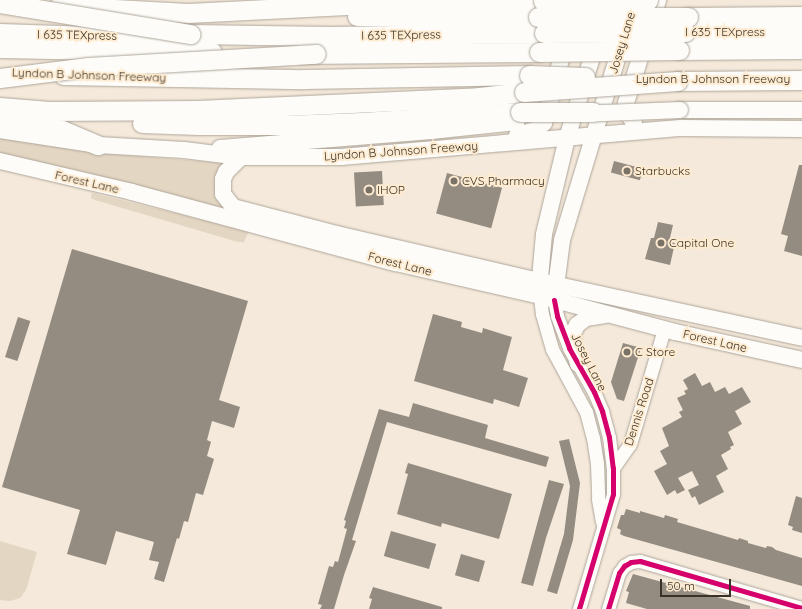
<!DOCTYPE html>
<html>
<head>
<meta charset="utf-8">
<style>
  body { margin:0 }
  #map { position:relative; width:802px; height:609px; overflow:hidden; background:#f4e9da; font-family:Quicksand,sans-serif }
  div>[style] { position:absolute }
  .green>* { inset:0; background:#e3d6c2 }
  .building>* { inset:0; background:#948c80; transform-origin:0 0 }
  .roads { filter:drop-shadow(0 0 1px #aea59a) drop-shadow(0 0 1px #aea59a) }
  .minor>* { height:13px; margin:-6.5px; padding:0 6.5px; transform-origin:6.5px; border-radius:6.5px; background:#fdfcf9 }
  .major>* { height:16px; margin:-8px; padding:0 8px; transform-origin:8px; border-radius:8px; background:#fdfcf9 }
  .highway>* { height:19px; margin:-9.5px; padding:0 9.5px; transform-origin:9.5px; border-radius:9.5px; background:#fdfcf9 }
  .bridges { filter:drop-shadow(0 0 1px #aea59a) drop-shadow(0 0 1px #aea59a) }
  .major-bridge>* { height:16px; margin:-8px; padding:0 8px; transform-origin:8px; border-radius:8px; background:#fdfcf9 }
  .highway-bridge>* { height:19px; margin:-9.5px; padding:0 9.5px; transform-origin:9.5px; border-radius:9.5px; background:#fdfcf9 }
  .cycleway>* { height:5px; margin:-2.5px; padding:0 2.5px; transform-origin:2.5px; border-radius:2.5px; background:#d6006c }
  .dots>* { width:11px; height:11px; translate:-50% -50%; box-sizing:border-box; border:2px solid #feebd0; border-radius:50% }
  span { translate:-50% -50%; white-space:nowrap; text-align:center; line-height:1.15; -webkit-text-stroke:4px #feebd0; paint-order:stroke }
  .street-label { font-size:12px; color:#393227 }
  .poi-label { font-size:12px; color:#393227 }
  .left { translate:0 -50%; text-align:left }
  .scale { position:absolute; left:660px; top:579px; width:71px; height:18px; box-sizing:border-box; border:2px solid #393227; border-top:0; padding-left:5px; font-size:12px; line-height:14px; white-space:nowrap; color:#393227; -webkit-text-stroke:3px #feebd0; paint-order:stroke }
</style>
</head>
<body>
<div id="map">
  <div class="green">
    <i style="clip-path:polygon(0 136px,125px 155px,224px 163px,225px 209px,223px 210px,0 157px)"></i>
    <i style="clip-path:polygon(92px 193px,249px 231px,244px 242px,238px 242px,95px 200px,91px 198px)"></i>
    <i style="clip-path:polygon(0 541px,37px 552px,26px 590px,20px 598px,10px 601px,0 600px)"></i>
  </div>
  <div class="building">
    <i style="left:614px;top:161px;width:30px;height:12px;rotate:15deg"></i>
    <i style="clip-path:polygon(799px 165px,802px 165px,802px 256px,784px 251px,788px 236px,781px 234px)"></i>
    <i style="left:382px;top:171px;width:34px;height:28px;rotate:87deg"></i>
    <i style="left:447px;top:173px;width:57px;height:42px;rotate:15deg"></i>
    <i style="clip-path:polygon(658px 222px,673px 225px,669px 242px,675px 243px,670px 265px,645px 259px,651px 238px,654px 238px)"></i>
    <i style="clip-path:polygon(72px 249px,248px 301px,219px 400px,240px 407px,234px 428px,212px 421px,207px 440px,211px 442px,207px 456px,214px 459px,203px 495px,196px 493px,188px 522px,184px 521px,179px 539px,177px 538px,164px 582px,154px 579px,159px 562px,149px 560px,154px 542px,116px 531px,106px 565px,67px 554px,80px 510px,2px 487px)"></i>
    <i style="clip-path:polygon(433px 314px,462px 322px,461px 327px,482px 333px,483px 328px,512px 337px,503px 370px,528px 378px,519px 407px,494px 399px,493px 404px,414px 381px)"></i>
    <i style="left:18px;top:317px;width:13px;height:42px;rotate:18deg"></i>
    <i style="clip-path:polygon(623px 343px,641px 348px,624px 401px,617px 399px,611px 382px)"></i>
    <i style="clip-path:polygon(695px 373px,702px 386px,710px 382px,715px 392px,725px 387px,729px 394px,742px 387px,751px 402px,735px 411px,742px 424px,728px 432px,734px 445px,730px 447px,731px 449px,721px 455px,728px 469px,716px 476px,724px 492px,699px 505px,695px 496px,692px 498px,688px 490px,699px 485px,692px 471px,678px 478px,685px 490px,677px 494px,675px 490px,667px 495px,654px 471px,667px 464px,660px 451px,669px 446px,662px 428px,682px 417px,679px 412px,683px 410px,677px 398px,686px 394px,684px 391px,688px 389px,683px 380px)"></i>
    <i style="clip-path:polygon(413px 403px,488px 425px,485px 438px,549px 457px,546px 467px,387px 422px,352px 540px,356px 541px,344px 575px,334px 609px,320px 609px,322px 605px,318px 604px,329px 566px,333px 567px,335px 561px,338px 562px,347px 529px,344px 528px,346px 521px,344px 520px,379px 409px,409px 417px)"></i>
    <i style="clip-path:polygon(569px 439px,580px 483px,573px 540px,557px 594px,547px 591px,564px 534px,570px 486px,559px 441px)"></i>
    <i style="clip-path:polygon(408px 463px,512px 494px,499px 539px,442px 523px,441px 527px,397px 514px,408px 474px,405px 473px)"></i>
    <i style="clip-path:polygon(549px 480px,564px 484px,546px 538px,533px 586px,521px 583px)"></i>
    <i style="clip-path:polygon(796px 496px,802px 498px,802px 533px,792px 530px,793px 527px,788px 525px)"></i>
    <i style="clip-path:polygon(626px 509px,640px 513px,640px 511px,664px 518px,665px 515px,678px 519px,677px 522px,738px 540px,739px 538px,748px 541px,748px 543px,766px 548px,767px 546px,772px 547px,776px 550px,802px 558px,802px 586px,624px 536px,620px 534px,621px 530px,617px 528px,621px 515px,624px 515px)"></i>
    <i style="left:391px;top:531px;width:47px;height:26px;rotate:16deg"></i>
    <i style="left:461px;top:554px;width:25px;height:22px;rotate:16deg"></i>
    <i style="clip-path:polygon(633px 574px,750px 606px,750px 609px,647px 609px,626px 603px,629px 592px,626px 591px)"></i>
    <i style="clip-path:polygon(373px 587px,442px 607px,442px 609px,369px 609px,372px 599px,369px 598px)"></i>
  </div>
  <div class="roads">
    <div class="minor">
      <i style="left:540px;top:296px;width:18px;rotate:84deg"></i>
      <i style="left:542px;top:314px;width:36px;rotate:74deg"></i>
      <i style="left:552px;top:349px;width:72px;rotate:61.6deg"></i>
      <i style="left:586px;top:412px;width:27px;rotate:75deg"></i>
      <i style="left:593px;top:438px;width:25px;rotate:81deg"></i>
      <i style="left:597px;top:463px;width:36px;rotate:88deg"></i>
      <i style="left:598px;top:499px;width:23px;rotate:80deg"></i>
      <i style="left:554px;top:300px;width:16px;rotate:79deg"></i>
      <i style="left:557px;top:316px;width:34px;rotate:69deg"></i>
      <i style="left:569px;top:348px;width:51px;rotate:60.4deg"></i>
      <i style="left:594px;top:392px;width:21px;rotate:67deg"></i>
      <i style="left:602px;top:411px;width:27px;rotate:75deg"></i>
      <i style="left:609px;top:437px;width:31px;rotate:83deg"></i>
      <i style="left:613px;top:468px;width:26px;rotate:90deg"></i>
      <i style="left:613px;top:494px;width:120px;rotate:106.5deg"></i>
      <i style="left:613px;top:468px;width:29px;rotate:-55deg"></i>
      <i style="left:630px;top:444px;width:120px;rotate:-73.5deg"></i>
      <i style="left:608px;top:609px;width:38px;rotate:-73deg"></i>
      <i style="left:619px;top:573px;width:9px;rotate:-54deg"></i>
      <i style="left:624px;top:566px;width:8px;rotate:-30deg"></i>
      <i style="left:631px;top:562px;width:9px;rotate:-6deg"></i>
      <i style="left:640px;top:561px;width:169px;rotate:16.2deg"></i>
    </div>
    <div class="major">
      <i style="left:680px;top:110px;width:122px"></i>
      <i style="left:634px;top:122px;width:14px;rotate:-129deg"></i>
      <i style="left:625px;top:111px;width:8px;rotate:-83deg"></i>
      <i style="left:626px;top:103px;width:108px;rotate:-72.7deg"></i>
      <i style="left:0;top:130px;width:99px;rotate:8.7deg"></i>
      <i style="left:98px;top:145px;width:86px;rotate:3.3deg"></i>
      <i style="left:184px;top:150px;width:57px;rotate:7deg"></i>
      <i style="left:241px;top:157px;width:100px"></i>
      <i style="left:341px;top:157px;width:342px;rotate:-4.9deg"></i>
      <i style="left:682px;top:128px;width:120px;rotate:0.5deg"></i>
      <i style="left:517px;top:135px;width:20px;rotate:-15deg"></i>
      <i style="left:536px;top:130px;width:11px;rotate:-41deg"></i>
      <i style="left:544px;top:123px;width:85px;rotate:-75deg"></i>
      <i style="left:220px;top:148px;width:212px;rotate:-4.6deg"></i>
      <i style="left:431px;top:131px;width:86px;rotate:-6deg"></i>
      <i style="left:241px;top:157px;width:21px;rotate:135deg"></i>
      <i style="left:226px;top:172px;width:8px;rotate:113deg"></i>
      <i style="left:223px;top:179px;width:15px;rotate:90deg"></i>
      <i style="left:223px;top:194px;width:16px;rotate:52deg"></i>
      <i style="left:233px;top:207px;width:107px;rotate:14.6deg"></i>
      <i style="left:337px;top:234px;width:207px;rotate:13.1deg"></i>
      <i style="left:539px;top:281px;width:269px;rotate:12.2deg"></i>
      <i style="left:0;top:161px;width:136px;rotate:13.2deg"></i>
      <i style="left:132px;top:192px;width:273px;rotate:15.1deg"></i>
      <i style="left:396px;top:263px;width:148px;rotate:12.9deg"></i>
      <i style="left:540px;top:296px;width:140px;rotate:14.9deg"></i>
      <i style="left:675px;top:332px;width:130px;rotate:12.4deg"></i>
      <i style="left:539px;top:290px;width:56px;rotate:-84.9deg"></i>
      <i style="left:544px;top:234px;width:99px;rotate:-76.5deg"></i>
      <i style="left:567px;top:138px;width:102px;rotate:-72.8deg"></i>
      <i style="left:555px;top:294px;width:54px;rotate:-82.6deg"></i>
      <i style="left:562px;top:240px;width:210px;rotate:-73.1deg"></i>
      <i style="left:578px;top:364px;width:21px;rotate:-104deg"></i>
      <i style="left:573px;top:344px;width:11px;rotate:-90deg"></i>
      <i style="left:573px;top:333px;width:9px;rotate:-63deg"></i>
      <i style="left:577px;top:325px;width:11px;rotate:-38deg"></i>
      <i style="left:586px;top:318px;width:19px;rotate:-9deg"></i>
    </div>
    <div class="highway">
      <i style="left:59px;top:6px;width:129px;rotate:3.1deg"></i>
      <i style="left:188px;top:13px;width:238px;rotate:-2.9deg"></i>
      <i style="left:426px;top:1px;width:117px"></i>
      <i style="left:357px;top:16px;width:181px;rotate:0.3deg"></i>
      <i style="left:688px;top:17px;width:114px;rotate:-0.5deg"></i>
      <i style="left:685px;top:32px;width:117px"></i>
      <i style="left:0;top:33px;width:90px;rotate:1.9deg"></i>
      <i style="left:90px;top:36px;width:100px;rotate:-1.1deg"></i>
      <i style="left:190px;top:34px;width:141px;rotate:0.8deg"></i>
      <i style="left:331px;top:36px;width:213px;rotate:-0.8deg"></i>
      <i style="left:0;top:48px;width:212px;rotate:1.1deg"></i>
      <i style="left:679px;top:50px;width:123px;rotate:-0.5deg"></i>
      <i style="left:301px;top:54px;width:238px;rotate:-0.5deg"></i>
      <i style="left:63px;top:75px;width:241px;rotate:1deg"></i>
      <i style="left:304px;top:79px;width:225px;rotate:-1deg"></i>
      <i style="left:678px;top:81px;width:124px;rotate:-0.5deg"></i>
      <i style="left:0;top:107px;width:49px;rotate:4.7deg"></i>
      <i style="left:49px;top:111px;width:148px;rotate:-0.4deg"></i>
      <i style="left:197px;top:110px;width:282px;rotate:-2.6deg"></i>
      <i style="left:479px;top:97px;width:45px;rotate:-6.3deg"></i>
      <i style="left:0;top:119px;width:63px;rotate:10.1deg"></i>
      <i style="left:62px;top:130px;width:39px;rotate:23deg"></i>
      <i style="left:142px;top:123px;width:56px;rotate:2deg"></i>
      <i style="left:198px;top:125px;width:88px"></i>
      <i style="left:286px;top:125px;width:76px;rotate:-2.3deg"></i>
      <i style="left:362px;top:122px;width:158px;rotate:-3.6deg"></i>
    </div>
  </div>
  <div class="bridges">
    <div class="major-bridge">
      <i style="left:580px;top:114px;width:100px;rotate:-2.3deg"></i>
    </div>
    <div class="highway-bridge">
      <i style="left:543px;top:1px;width:105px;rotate:-0.5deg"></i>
      <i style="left:0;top:3px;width:193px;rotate:9.3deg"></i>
      <i style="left:538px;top:17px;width:150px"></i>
      <i style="left:544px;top:33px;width:141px;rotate:-0.4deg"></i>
      <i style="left:539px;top:52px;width:140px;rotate:-0.8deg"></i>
      <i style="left:529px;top:75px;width:56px;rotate:2deg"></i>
      <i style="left:0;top:78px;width:89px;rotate:-7.1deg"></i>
      <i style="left:88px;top:67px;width:228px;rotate:-3.3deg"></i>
      <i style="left:524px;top:92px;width:154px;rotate:-4.1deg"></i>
      <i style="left:520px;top:112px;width:73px"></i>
    </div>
  </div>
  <div class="cycleway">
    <i style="left:554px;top:300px;width:16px;rotate:79deg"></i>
    <i style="left:557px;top:316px;width:34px;rotate:69deg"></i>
    <i style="left:569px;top:348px;width:51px;rotate:60.4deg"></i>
    <i style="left:594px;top:392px;width:21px;rotate:67deg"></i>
    <i style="left:602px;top:411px;width:27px;rotate:75deg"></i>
    <i style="left:609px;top:437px;width:31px;rotate:83deg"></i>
    <i style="left:613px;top:468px;width:26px;rotate:90deg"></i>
    <i style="left:613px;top:494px;width:120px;rotate:106.5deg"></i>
    <i style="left:608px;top:609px;width:38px;rotate:-73deg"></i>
    <i style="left:619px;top:573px;width:9px;rotate:-54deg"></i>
    <i style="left:624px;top:566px;width:8px;rotate:-30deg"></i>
    <i style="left:631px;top:562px;width:9px;rotate:-6deg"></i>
    <i style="left:640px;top:561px;width:169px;rotate:16.2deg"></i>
  </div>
  <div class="dots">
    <i style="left:627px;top:171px;background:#7a7266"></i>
    <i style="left:454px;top:181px;background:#7a7266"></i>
    <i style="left:369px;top:190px;background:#7a7266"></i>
    <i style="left:661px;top:243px;background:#7a7266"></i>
    <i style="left:627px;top:352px;background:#7a7266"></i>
  </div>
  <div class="street-label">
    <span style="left:725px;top:32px">I 635 TEXpress</span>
    <span style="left:77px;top:35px;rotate:1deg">I 635 TEXpress</span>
    <span style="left:401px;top:35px;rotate:-1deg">I 635 TEXpress</span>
    <span style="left:622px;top:43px;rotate:-73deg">Josey Lane</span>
    <span style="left:89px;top:75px;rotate:2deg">Lyndon B Johnson Freeway</span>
    <span style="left:713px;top:79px">Lyndon B Johnson Freeway</span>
    <span style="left:401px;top:151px;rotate:-4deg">Lyndon B Johnson Freeway</span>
    <span style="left:87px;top:182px;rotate:13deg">Forest Lane</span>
    <span style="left:400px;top:264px;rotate:14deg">Forest Lane</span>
    <span style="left:715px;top:341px;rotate:13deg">Forest Lane</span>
    <span style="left:589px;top:362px;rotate:63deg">Josey Lane</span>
    <span style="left:639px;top:412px;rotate:-72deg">Dennis Road</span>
  </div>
  <div class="poi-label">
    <span class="left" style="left:635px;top:171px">Starbucks</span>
    <span class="left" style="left:462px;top:181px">CVS Pharmacy</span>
    <span class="left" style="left:377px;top:190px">IHOP</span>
    <span class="left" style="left:669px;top:243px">Capital One</span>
    <span class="left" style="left:635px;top:352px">C Store</span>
  </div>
  <div class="scale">50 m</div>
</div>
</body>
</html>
